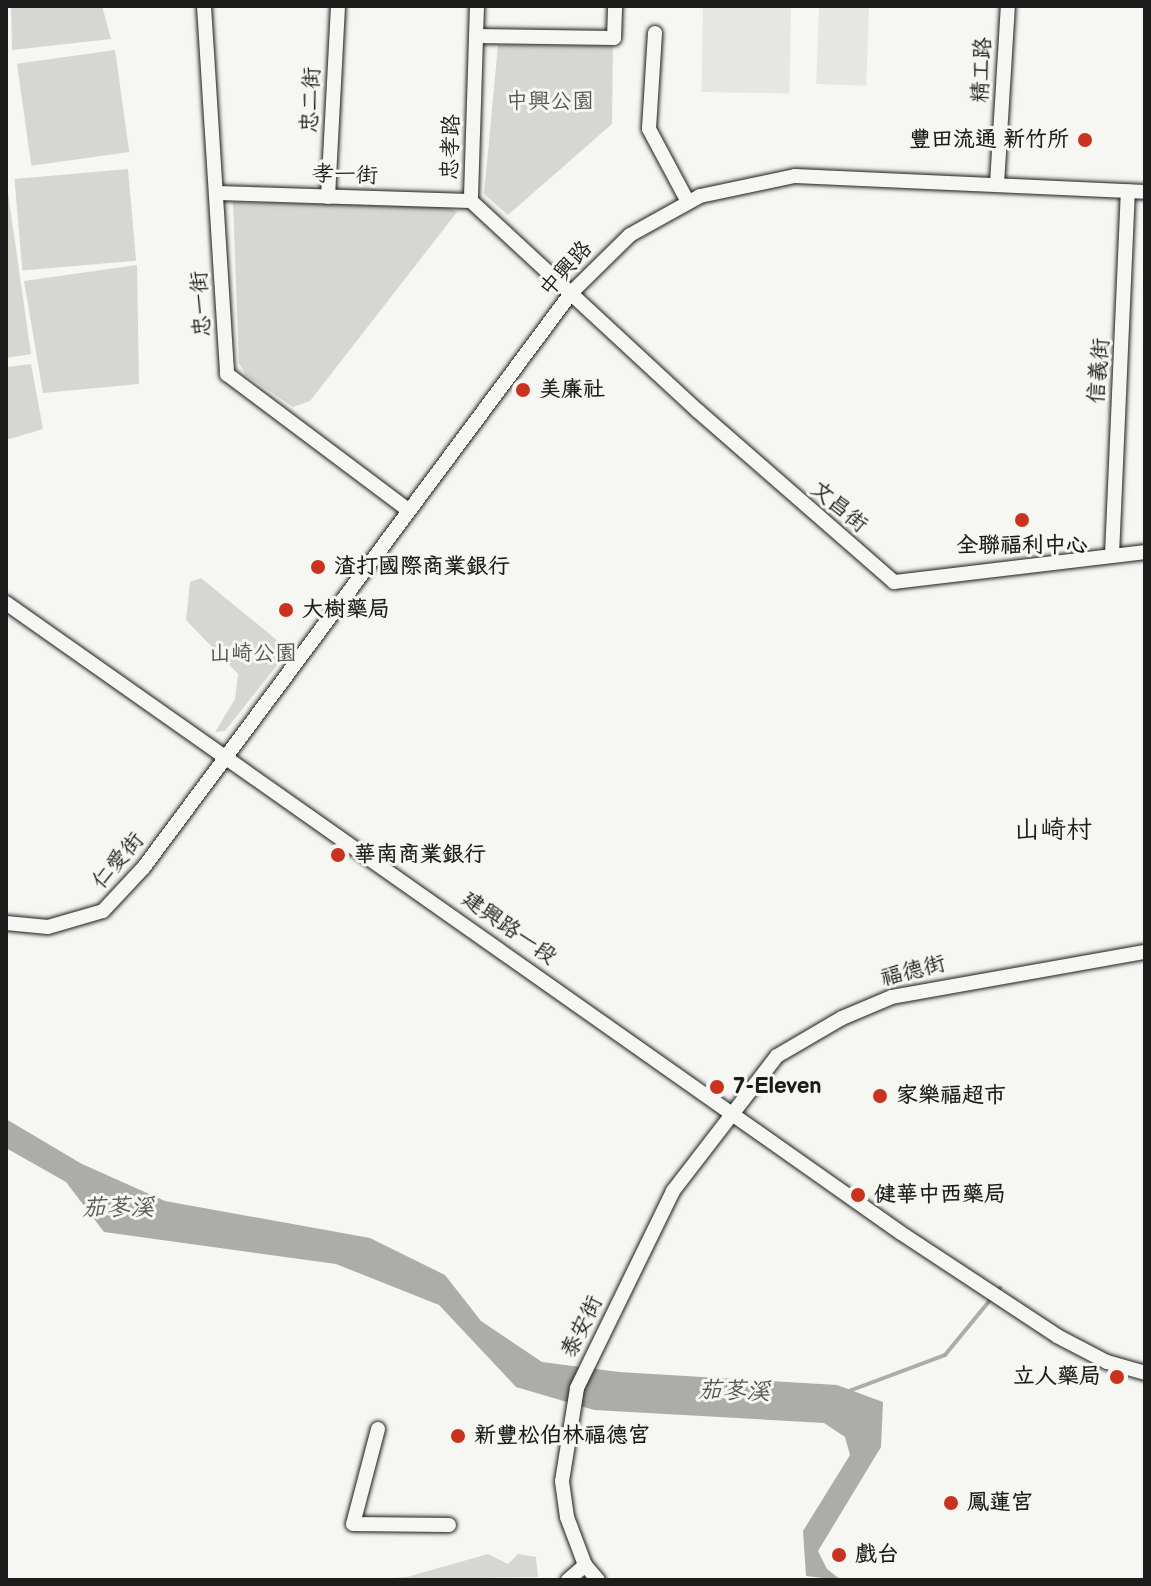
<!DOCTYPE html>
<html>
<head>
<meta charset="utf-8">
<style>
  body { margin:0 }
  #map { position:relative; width:1151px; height:1586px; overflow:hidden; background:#f6f6f2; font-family:"Balsamiq Sans","LXGW WenKai TC",sans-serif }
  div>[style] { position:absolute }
  .built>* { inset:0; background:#e6e6e2; transform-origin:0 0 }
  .green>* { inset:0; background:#d6d6d2; transform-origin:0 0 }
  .water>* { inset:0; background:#acaca9 }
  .stream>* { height:4px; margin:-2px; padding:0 2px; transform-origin:2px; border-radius:2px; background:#acaca9 }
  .roads { filter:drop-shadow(0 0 2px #1c1c1c) drop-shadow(0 0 2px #1c1c1c) }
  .minor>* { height:14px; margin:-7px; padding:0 7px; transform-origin:7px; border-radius:7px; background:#f6f6f2 }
  .dots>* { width:22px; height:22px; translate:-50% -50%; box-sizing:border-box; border:4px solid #f6f6f2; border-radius:50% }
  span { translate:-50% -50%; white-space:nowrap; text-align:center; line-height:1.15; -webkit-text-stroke:6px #f6f6f2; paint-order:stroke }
  .street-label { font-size:22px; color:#1c1c1c }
  .park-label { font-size:22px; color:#545453 }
  .poi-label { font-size:22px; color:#1c1c1c; font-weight:700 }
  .right { translate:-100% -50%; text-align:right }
  .left { translate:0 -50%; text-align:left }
  .water-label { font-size:24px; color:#565654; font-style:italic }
  .quarter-label { font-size:26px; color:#1c1c1c }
  .frame { position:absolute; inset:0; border:8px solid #1c1c1c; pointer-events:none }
</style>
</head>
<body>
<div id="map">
  <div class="built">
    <i style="left:703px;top:6px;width:88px;height:86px;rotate:1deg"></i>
    <i style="left:819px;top:6px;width:50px;height:78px;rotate:2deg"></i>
  </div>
  <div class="green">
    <i style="clip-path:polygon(11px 6px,102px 6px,111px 39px,12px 50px)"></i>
    <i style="clip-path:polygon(498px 45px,613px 46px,612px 124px,508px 215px,484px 194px)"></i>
    <i style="left:115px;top:50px;width:103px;height:99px;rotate:82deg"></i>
    <i style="left:128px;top:169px;width:92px;height:114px;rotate:85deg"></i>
    <i style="clip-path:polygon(6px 179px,31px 354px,6px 358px)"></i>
    <i style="clip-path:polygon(233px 202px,446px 207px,457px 212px,310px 401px,293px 407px,246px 375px,239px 363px)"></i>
    <i style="clip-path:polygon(137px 265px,139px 384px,43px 393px,24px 281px)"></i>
    <i style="clip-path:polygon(31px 364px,43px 429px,6px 440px,6px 367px)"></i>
    <i style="clip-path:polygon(201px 578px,289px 650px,225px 731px,215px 732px,235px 699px,238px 674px,186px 620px,190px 582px)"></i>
    <i style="clip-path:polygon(488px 1554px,508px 1564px,518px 1554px,536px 1557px,538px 1577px,359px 1580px,407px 1577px)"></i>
  </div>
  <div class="water">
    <i style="clip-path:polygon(6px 1119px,82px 1164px,165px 1201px,370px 1238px,445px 1275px,481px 1321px,542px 1362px,619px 1372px,837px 1385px,883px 1402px,881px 1447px,818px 1551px,827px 1569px,841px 1580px,806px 1576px,803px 1531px,850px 1455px,845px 1437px,824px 1423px,594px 1410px,516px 1387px,439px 1305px,336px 1264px,104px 1232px,66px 1182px,6px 1148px)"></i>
  </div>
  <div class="stream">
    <i style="left:849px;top:1391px;width:103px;rotate:-20.6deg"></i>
    <i style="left:945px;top:1355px;width:87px;rotate:-50.6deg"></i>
  </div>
  <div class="roads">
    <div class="minor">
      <i style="left:204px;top:6px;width:369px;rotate:86.4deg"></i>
      <i style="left:227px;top:374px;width:226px;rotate:36.9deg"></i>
      <i style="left:477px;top:6px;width:195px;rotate:91.8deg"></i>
      <i style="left:471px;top:201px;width:309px;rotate:42.8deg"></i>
      <i style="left:698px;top:411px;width:260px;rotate:41.1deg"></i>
      <i style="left:894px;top:582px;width:253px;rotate:-6.8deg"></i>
      <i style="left:655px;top:33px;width:96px;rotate:93.6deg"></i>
      <i style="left:649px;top:129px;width:83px;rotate:61.9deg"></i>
      <i style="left:476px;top:36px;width:138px;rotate:0.8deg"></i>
      <i style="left:614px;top:38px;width:32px;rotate:-88deg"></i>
      <i style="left:997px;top:184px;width:178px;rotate:-86.5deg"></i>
      <i style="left:217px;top:193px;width:254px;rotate:1.8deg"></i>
      <i style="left:328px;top:197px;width:191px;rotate:-87deg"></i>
      <i style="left:1112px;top:555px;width:364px;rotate:-87.5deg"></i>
      <i style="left:6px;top:603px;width:1094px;rotate:35.14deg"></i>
      <i style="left:901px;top:1233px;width:187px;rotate:33.4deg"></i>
      <i style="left:1057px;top:1336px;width:56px;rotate:27.5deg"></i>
      <i style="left:1107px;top:1362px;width:40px;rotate:16deg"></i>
      <i style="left:6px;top:923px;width:42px;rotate:5.4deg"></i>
      <i style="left:48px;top:927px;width:57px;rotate:-16.2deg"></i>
      <i style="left:103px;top:911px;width:60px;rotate:-47deg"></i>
      <i style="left:144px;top:867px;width:717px;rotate:-53.34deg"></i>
      <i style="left:572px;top:292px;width:81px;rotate:-44.5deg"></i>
      <i style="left:630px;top:235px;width:80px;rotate:-29.1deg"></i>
      <i style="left:700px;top:196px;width:97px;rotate:-11.9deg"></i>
      <i style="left:795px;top:176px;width:350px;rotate:2.6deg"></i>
      <i style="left:378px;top:1429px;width:98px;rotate:104.7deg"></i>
      <i style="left:353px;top:1524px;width:96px;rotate:0.6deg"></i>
      <i style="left:568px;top:1580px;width:23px;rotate:-41deg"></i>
      <i style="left:598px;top:1580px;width:20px;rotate:-131deg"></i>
      <i style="left:585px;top:1565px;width:51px;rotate:-110.6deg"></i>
      <i style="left:567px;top:1517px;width:36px;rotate:-98deg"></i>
      <i style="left:562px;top:1481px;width:94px;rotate:-80.8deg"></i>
      <i style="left:577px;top:1388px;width:219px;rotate:-64deg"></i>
      <i style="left:673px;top:1191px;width:170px;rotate:-52.4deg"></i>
      <i style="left:777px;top:1056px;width:75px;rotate:-30.3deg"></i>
      <i style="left:842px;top:1018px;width:54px;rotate:-22.8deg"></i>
      <i style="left:892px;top:997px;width:257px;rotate:-10.1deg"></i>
    </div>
  </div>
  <div class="dots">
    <i style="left:1085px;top:140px;background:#c8321e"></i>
    <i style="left:523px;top:390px;background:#c8321e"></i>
    <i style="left:1022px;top:520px;background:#c8321e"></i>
    <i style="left:318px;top:567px;background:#c8321e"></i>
    <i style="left:286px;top:610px;background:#c8321e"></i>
    <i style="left:338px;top:855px;background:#c8321e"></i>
    <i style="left:717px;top:1087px;background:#c8321e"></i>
    <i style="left:880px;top:1096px;background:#c8321e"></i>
    <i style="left:858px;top:1195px;background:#c8321e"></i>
    <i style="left:1117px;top:1377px;background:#c8321e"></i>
    <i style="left:458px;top:1436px;background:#c8321e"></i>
    <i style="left:951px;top:1503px;background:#c8321e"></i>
    <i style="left:839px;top:1555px;background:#c8321e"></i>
  </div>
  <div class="street-label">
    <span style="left:982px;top:70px;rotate:-87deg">精工路</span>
    <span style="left:311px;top:100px;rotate:-87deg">忠二街</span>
    <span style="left:451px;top:147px;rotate:-88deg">忠孝路</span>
    <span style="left:345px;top:175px;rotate:2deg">孝一街</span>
    <span style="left:566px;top:269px;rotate:-48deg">中興路</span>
    <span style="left:201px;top:304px;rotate:-93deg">忠一街</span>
    <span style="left:1099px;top:371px;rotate:-85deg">信義街</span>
    <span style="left:839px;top:507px;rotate:40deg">文昌街</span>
    <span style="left:118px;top:861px;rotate:-49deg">仁愛街</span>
    <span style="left:509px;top:928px;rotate:35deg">建興路一段</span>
    <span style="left:913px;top:971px;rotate:-14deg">福德街</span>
    <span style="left:582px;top:1327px;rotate:-64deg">泰安街</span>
  </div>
  <div class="park-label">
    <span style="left:550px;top:102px">中興公園</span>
    <span style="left:253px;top:654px">山崎公園</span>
  </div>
  <div class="poi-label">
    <span class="right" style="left:1069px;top:140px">豐田流通 新竹所</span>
    <span class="left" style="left:539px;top:390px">美廉社</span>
    <span style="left:1022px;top:546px">全聯福利中心</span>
    <span class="left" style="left:334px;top:567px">渣打國際商業銀行</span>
    <span class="left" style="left:302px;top:610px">大樹藥局</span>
    <span class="left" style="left:354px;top:855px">華南商業銀行</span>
    <span class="left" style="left:733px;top:1087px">7-Eleven</span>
    <span class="left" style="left:896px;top:1096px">家樂福超市</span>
    <span class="left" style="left:874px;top:1195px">健華中西藥局</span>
    <span class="right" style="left:1101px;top:1377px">立人藥局</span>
    <span class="left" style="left:474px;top:1436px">新豐松伯林福德宫</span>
    <span class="left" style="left:967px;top:1503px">鳳蓮宮</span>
    <span class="left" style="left:855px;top:1555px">戲台</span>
  </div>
  <div class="water-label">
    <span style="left:118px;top:1208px">茄苳溪</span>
    <span style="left:734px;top:1391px;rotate:2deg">茄苳溪</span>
  </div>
  <div class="quarter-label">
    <span style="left:1053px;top:831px">山崎村</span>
  </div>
  <div class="frame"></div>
</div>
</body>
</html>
